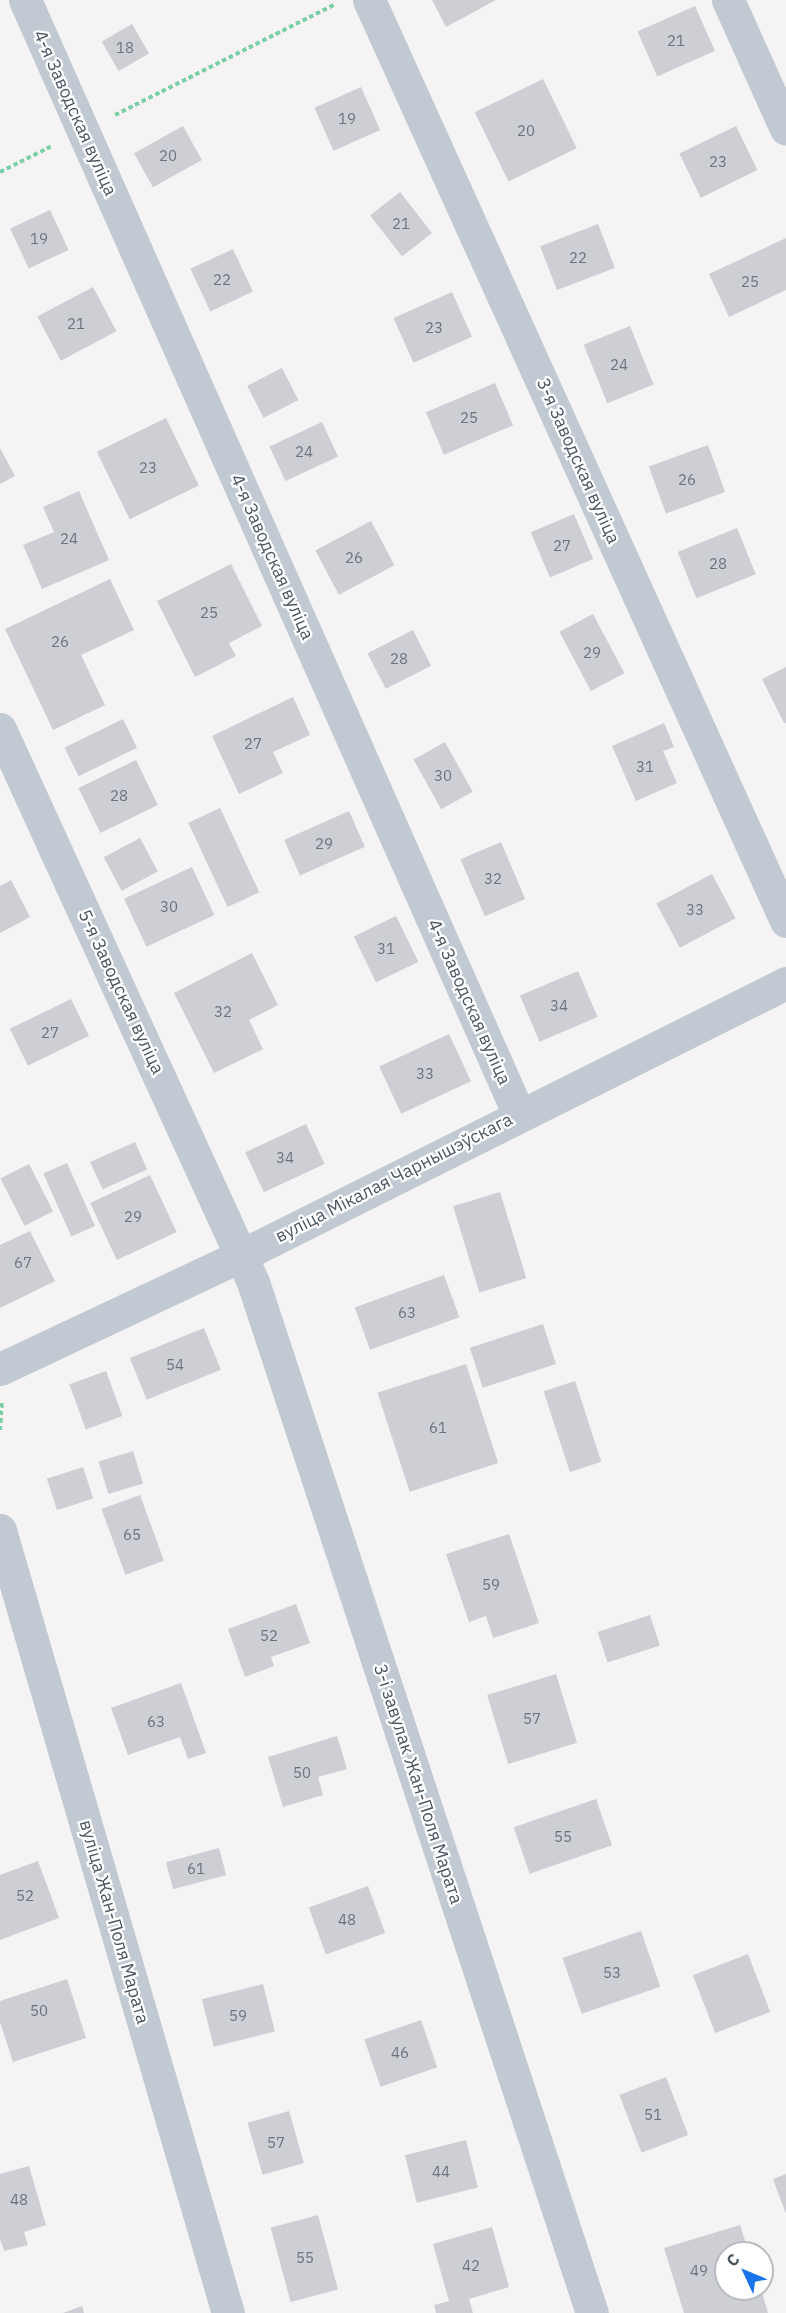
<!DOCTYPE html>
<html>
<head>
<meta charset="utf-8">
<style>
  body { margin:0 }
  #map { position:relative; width:786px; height:2313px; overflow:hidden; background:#f5f3f3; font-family:"IBM Plex Sans",sans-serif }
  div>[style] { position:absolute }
  .building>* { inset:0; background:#cdcfd5; transform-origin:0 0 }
  .path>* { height:4px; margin-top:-2px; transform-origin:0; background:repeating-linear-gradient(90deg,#7ad0a6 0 4.5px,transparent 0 7.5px) }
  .minor>* { height:33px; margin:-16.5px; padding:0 16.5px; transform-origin:16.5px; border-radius:16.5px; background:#c1cad2 }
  span { translate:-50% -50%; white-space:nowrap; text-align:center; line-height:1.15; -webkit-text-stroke:4.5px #fff; paint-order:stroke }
  .number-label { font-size:15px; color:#6b747e }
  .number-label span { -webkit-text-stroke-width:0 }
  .street-label { font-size:18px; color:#4a5661 }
  .north { position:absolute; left:714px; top:2241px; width:60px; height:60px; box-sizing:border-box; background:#fff; border:2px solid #b7bbc0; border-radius:50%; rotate:314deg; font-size:16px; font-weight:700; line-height:24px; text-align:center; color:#4a5661 }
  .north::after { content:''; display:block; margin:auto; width:21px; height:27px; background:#1a73e8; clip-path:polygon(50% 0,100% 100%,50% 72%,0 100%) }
</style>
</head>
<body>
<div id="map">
  <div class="building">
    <i style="clip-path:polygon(432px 0,496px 0,446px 27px)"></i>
    <i style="left:695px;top:6px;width:49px;height:63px;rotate:66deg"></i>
    <i style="left:132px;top:24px;width:34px;height:35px;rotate:60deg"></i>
    <i style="left:543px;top:79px;width:77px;height:76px;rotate:64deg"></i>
    <i style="left:361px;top:87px;width:47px;height:51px;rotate:66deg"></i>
    <i style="left:183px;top:126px;width:39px;height:56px;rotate:61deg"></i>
    <i style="left:736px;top:126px;width:49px;height:63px;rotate:64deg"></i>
    <i style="left:400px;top:192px;width:52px;height:38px;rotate:52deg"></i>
    <i style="left:50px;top:210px;width:44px;height:44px;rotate:65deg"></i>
    <i style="left:598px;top:224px;width:47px;height:62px;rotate:69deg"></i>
    <i style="clip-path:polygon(786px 238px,786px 290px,729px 317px,709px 274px)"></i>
    <i style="left:233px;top:249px;width:47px;height:47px;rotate:65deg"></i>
    <i style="left:93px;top:287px;width:50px;height:63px;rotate:62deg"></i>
    <i style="left:452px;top:292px;width:49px;height:64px;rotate:66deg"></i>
    <i style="left:630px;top:326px;width:63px;height:50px;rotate:68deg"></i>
    <i style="left:282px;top:368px;width:36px;height:39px;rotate:63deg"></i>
    <i style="left:495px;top:383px;width:46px;height:75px;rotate:67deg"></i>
    <i style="left:166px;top:418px;width:75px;height:77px;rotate:64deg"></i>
    <i style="left:322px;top:422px;width:38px;height:58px;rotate:65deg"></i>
    <i style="left:708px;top:445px;width:50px;height:63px;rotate:70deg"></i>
    <i style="clip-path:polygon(0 448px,15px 476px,0 484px)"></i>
    <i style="clip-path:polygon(79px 491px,109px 560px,42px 589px,23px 545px,54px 532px,43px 507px)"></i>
    <i style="left:574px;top:514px;width:49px;height:47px;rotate:67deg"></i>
    <i style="left:371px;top:521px;width:50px;height:63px;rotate:62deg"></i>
    <i style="left:737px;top:528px;width:50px;height:64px;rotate:68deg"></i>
    <i style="clip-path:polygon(231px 564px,262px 626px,229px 643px,236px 656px,195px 677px,157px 601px)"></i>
    <i style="clip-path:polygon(110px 579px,134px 630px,81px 655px,105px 705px,53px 730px,5px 629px)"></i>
    <i style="left:593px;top:614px;width:67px;height:38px;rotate:62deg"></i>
    <i style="left:413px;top:630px;width:40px;height:51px;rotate:63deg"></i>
    <i style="clip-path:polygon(786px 667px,786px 723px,784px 723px,762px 679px)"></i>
    <i style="clip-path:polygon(293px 697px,310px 735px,273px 752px,283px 773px,239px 794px,212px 736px)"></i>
    <i style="left:123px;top:719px;width:32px;height:65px;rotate:64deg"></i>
    <i style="clip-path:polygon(664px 723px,674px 747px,663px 751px,677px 783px,636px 801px,612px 746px)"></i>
    <i style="left:445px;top:742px;width:57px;height:36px;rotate:61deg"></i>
    <i style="left:136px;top:760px;width:50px;height:64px;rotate:64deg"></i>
    <i style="left:220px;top:808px;width:93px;height:35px;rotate:65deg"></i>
    <i style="left:349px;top:811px;width:39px;height:71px;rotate:66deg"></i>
    <i style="left:140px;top:838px;width:38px;height:41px;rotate:62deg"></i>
    <i style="left:501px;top:842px;width:62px;height:44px;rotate:67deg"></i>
    <i style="left:192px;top:867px;width:53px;height:75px;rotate:65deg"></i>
    <i style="left:712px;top:874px;width:50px;height:63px;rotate:62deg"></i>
    <i style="clip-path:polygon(11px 880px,30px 917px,0 933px,0 886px)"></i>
    <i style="left:396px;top:916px;width:51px;height:47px;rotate:64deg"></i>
    <i style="clip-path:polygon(252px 953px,278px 1005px,249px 1020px,263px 1049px,214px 1073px,174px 993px)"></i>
    <i style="left:578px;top:971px;width:50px;height:63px;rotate:67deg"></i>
    <i style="left:71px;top:999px;width:41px;height:68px;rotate:64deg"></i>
    <i style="left:449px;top:1034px;width:52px;height:77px;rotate:65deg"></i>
    <i style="left:306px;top:1124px;width:44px;height:67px;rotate:65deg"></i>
    <i style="left:135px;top:1142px;width:30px;height:49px;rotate:66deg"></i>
    <i style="left:67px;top:1163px;width:69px;height:26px;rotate:66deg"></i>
    <i style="left:29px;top:1164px;width:53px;height:32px;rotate:63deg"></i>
    <i style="left:150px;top:1175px;width:63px;height:66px;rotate:65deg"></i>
    <i style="left:500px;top:1192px;width:90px;height:49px;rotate:73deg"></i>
    <i style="clip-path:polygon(30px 1231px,55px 1281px,0 1308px,0 1245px)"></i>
    <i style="left:444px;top:1275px;width:45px;height:95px;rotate:70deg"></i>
    <i style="left:543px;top:1324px;width:42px;height:77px;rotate:72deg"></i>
    <i style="left:204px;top:1328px;width:45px;height:80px;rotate:68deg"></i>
    <i style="left:466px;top:1364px;width:104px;height:93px;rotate:72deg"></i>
    <i style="left:106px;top:1371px;width:48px;height:39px;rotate:70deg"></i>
    <i style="left:575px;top:1381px;width:85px;height:33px;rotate:72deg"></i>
    <i style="left:133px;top:1451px;width:34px;height:36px;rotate:73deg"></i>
    <i style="left:83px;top:1467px;width:33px;height:38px;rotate:72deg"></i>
    <i style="left:140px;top:1495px;width:70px;height:41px;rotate:70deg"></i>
    <i style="clip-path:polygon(509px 1534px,539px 1623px,493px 1638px,486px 1616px,469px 1622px,446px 1554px)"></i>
    <i style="clip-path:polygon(296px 1604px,310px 1643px,271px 1657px,274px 1666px,245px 1677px,228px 1629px)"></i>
    <i style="left:650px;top:1615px;width:32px;height:55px;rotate:72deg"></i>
    <i style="left:556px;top:1674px;width:72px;height:72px;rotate:73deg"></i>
    <i style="clip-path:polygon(181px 1683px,206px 1753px,188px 1759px,180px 1737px,128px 1755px,111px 1708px)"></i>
    <i style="clip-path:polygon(337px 1736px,347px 1769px,318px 1777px,323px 1795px,283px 1807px,268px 1757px)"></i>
    <i style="left:596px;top:1799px;width:49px;height:87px;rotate:71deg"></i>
    <i style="left:219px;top:1848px;width:28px;height:55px;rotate:75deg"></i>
    <i style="clip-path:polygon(38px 1861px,59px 1918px,0 1940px,0 1875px)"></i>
    <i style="left:368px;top:1886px;width:50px;height:63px;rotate:70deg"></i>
    <i style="left:641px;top:1931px;width:59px;height:83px;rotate:71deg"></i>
    <i style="left:748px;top:1954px;width:62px;height:59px;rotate:69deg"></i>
    <i style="clip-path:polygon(67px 1979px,86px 2038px,13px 2062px,0 2022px,0 2001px)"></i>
    <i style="left:263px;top:1984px;width:49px;height:63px;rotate:76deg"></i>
    <i style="left:421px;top:2020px;width:50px;height:60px;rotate:71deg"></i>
    <i style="left:666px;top:2077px;width:62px;height:50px;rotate:69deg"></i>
    <i style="left:289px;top:2111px;width:54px;height:43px;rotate:74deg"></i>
    <i style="left:466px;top:2140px;width:49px;height:63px;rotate:76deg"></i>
    <i style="clip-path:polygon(29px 2166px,46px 2225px,24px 2232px,28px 2245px,4px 2251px,0 2239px,0 2174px)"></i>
    <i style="clip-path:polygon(786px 2174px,786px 2214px,773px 2179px)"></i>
    <i style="left:318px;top:2215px;width:77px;height:49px;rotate:75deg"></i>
    <i style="clip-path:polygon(740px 2225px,749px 2253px,726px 2253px,726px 2289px,761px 2289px,768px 2313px,684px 2313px,664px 2248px)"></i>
    <i style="clip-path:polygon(492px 2227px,509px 2287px,469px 2299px,473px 2313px,436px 2313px,434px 2305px,449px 2301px,433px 2244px)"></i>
    <i style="clip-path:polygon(82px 2306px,84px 2313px,63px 2313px)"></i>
  </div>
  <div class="path">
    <i style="left:115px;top:115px;width:247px;rotate:-26.7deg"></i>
    <i style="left:0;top:172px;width:58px;rotate:-26.6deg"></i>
    <i style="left:0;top:1430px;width:27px;rotate:-86deg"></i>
  </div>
  <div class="minor">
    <i style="left:25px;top:0;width:1220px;rotate:66.1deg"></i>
    <i style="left:369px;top:0;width:1011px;rotate:65.64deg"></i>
    <i style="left:728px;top:0;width:141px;rotate:65.8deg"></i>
    <i style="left:0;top:729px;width:608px;rotate:65.42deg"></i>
    <i style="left:253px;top:1282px;width:1085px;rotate:71.8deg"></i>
    <i style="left:0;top:1369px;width:268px;rotate:-25.2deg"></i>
    <i style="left:242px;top:1255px;width:608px;rotate:-26.57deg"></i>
    <i style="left:0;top:1530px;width:816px;rotate:73.77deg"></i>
  </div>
  <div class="number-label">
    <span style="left:676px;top:41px">21</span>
    <span style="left:125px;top:48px">18</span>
    <span style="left:347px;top:119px">19</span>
    <span style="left:526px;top:131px">20</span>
    <span style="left:168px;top:156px">20</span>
    <span style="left:718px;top:162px">23</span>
    <span style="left:401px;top:224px">21</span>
    <span style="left:39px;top:239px">19</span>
    <span style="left:578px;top:258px">22</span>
    <span style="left:222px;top:280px">22</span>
    <span style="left:750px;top:282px">25</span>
    <span style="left:76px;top:324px">21</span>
    <span style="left:434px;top:328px">23</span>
    <span style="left:619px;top:365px">24</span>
    <span style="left:469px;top:418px">25</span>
    <span style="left:304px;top:452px">24</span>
    <span style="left:148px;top:468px">23</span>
    <span style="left:687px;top:480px">26</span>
    <span style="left:69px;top:539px">24</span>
    <span style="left:562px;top:546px">27</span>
    <span style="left:354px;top:558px">26</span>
    <span style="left:718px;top:564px">28</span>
    <span style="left:209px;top:613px">25</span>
    <span style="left:60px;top:642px">26</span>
    <span style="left:592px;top:653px">29</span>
    <span style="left:399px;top:659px">28</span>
    <span style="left:253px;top:744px">27</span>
    <span style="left:645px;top:767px">31</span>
    <span style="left:443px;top:776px">30</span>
    <span style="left:119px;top:796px">28</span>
    <span style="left:324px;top:844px">29</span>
    <span style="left:493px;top:879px">32</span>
    <span style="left:169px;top:907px">30</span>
    <span style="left:695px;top:910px">33</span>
    <span style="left:386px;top:949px">31</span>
    <span style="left:559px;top:1006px">34</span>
    <span style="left:223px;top:1012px">32</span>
    <span style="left:50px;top:1033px">27</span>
    <span style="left:425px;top:1074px">33</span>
    <span style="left:285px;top:1158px">34</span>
    <span style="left:133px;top:1217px">29</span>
    <span style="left:23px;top:1263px">67</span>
    <span style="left:407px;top:1313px">63</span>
    <span style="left:175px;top:1365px">54</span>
    <span style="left:438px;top:1428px">61</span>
    <span style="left:132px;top:1535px">65</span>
    <span style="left:491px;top:1585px">59</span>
    <span style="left:269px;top:1636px">52</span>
    <span style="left:532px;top:1719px">57</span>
    <span style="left:156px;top:1722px">63</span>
    <span style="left:302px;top:1773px">50</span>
    <span style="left:563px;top:1837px">55</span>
    <span style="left:196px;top:1869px">61</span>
    <span style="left:25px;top:1896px">52</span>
    <span style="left:347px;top:1920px">48</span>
    <span style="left:612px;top:1973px">53</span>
    <span style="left:39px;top:2011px">50</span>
    <span style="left:238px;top:2016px">59</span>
    <span style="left:400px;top:2053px">46</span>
    <span style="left:653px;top:2115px">51</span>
    <span style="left:276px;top:2143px">57</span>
    <span style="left:441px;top:2172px">44</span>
    <span style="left:19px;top:2200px">48</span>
    <span style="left:305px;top:2258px">55</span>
    <span style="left:471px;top:2266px">42</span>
    <span style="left:699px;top:2271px">49</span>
  </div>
  <div class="street-label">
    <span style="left:75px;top:113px;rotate:66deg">4-я Заводская вуліца</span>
    <span style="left:578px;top:461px;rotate:66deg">3-я Заводская вуліца</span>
    <span style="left:272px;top:557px;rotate:66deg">4-я Заводская вуліца</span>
    <span style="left:121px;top:992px;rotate:65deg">5-я Заводская вуліца</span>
    <span style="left:469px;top:1002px;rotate:66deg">4-я Заводская вуліца</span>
    <span style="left:394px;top:1178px;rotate:-27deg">вуліца Мікалая Чарнышэўскага</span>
    <span style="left:418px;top:1784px;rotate:72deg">3-і завулак Жан-Поля Марата</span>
    <span style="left:114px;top:1922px;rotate:74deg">вуліца Жан-Поля Марата</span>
  </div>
  <div class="north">С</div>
</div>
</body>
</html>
